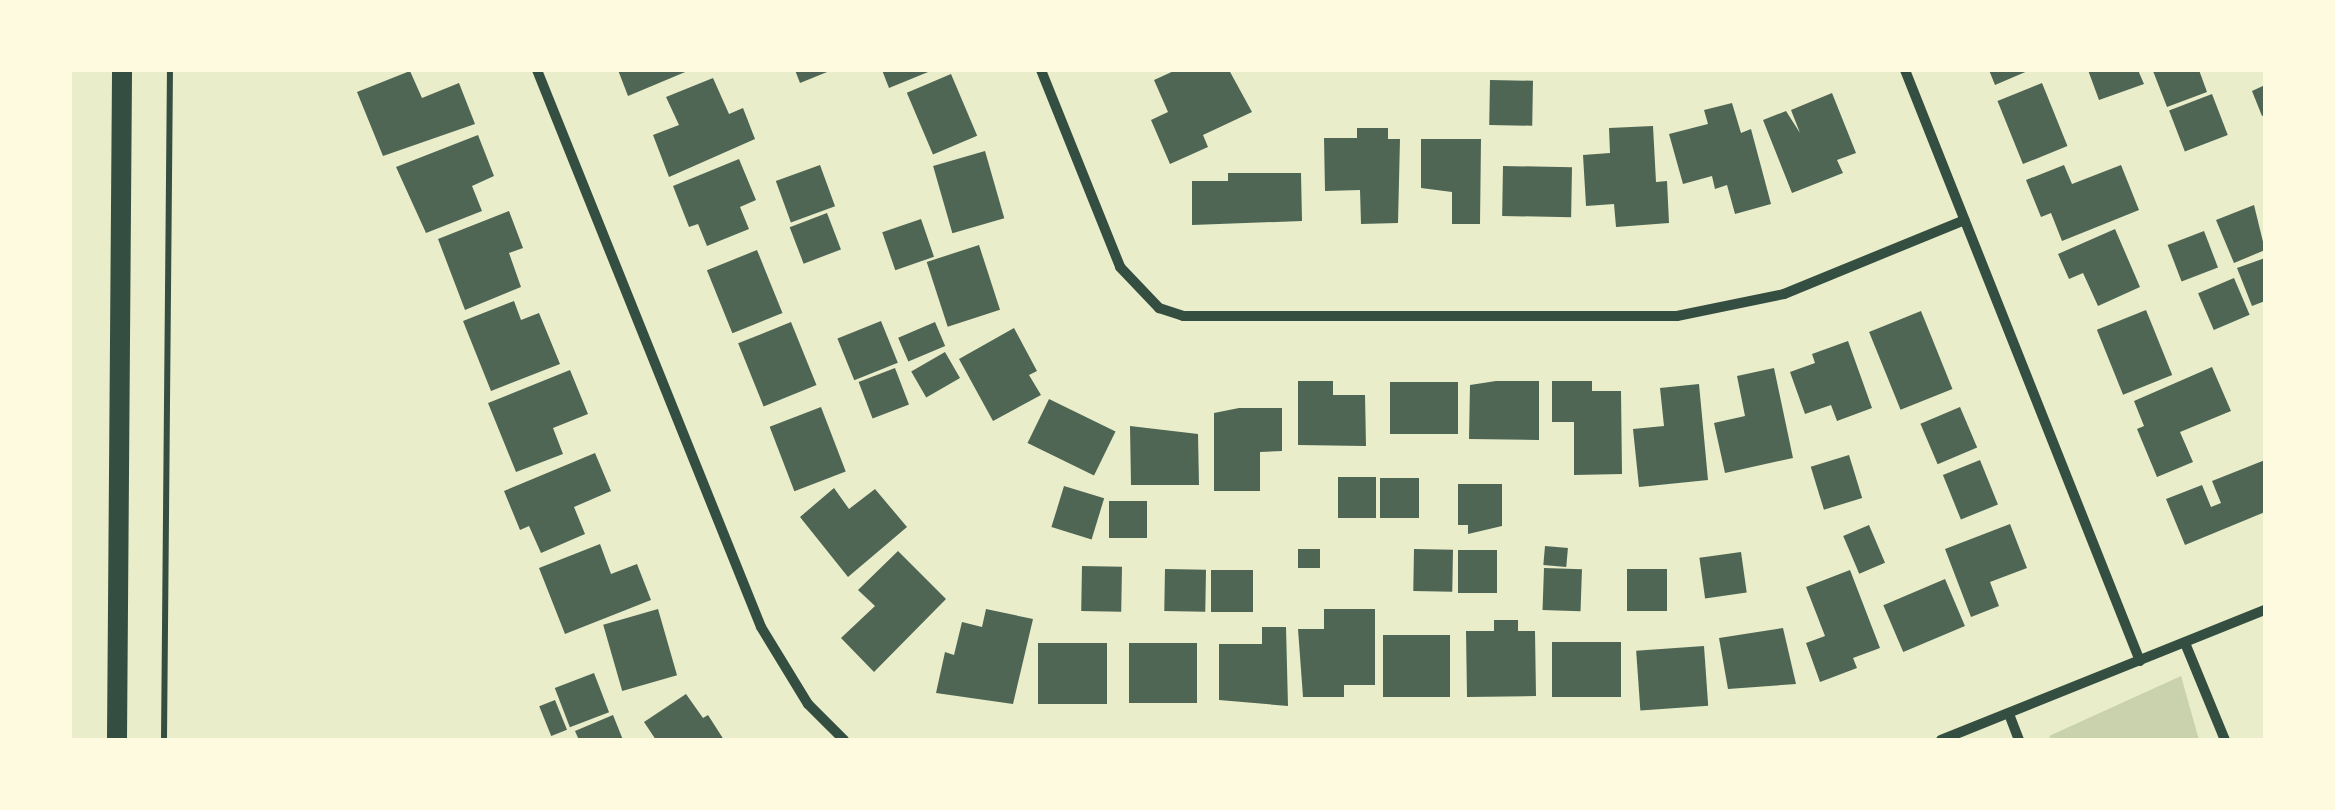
<!DOCTYPE html>
<html>
<head>
<meta charset="utf-8">
<style>
  body { margin:0 }
  #map { position:relative; width:2335px; height:810px; overflow:hidden; background:#e9edc9; font-family:Montserrat,sans-serif }
  div>[style] { position:absolute }
  .green>* { inset:0; background:#cad2ad }
  .building>* { inset:0; background:#4f6655; transform-origin:0 0 }
  .path>* { height:6px; margin:-3px; padding:0 3px; transform-origin:3px; border-radius:3px; background:#344e41 }
  .minor>* { height:10px; margin:-5px; padding:0 5px; transform-origin:5px; border-radius:5px; background:#344e41 }
  .secondary>* { height:20px; margin:-10px; padding:0 10px; transform-origin:10px; border-radius:10px; background:#344e41 }
  span { translate:-50% -50%; white-space:nowrap; text-align:center; line-height:1.15; -webkit-text-stroke:9px #fefae0; paint-order:stroke }
  .frame { position:absolute; inset:0; border:72px solid #fefae0; pointer-events:none }
</style>
</head>
<body>
<div id="map">
  <div class="green">
    <i style="clip-path:polygon(2181px 676px,2199px 740px,2051px 740px,2049px 736px)"></i>
  </div>
  <div class="building">
    <i style="clip-path:polygon(618px 70px,690px 70px,628px 96px)"></i>
    <i style="clip-path:polygon(795px 70px,832px 70px,800px 83px)"></i>
    <i style="clip-path:polygon(882px 70px,933px 70px,889px 88px)"></i>
    <i style="clip-path:polygon(1176px 70px,1229px 70px,1252px 112px,1203px 135px,1208px 147px,1170px 164px,1151px 120px,1168px 112px,1154px 80px)"></i>
    <i style="clip-path:polygon(1989px 70px,2030px 70px,1995px 85px)"></i>
    <i style="clip-path:polygon(2088px 70px,2138px 70px,2144px 84px,2099px 100px)"></i>
    <i style="clip-path:polygon(2199px 70px,2207px 92px,2167px 107px,2153px 71px)"></i>
    <i style="clip-path:polygon(410px 71px,422px 98px,459px 83px,475px 124px,383px 156px,357px 92px)"></i>
    <i style="left:951px;top:74px;width:67px;height:48px;rotate:67deg"></i>
    <i style="clip-path:polygon(713px 78px,729px 114px,743px 108px,755px 139px,669px 177px,653px 135px,679px 125px,666px 97px)"></i>
    <i style="left:1490px;top:80px;width:43px;height:45px;rotate:1deg"></i>
    <i style="left:2042px;top:83px;width:68px;height:48px;rotate:68deg"></i>
    <i style="clip-path:polygon(2265px 85px,2265px 115px,2262px 116px,2252px 91px)"></i>
    <i style="clip-path:polygon(1832px 93px,1856px 153px,1837px 160px,1843px 173px,1792px 193px,1763px 120px,1786px 111px,1800px 133px,1791px 110px)"></i>
    <i style="left:2212px;top:94px;width:44px;height:46px;rotate:69deg"></i>
    <i style="clip-path:polygon(1732px 103px,1741px 133px,1751px 129px,1771px 204px,1735px 214px,1727px 185px,1715px 189px,1712px 176px,1683px 184px,1669px 134px,1708px 124px,1704px 110px)"></i>
    <i style="clip-path:polygon(1653px 126px,1656px 182px,1667px 181px,1669px 223px,1616px 227px,1614px 204px,1586px 206px,1583px 155px,1610px 153px,1609px 128px)"></i>
    <i style="clip-path:polygon(1357px 128px,1388px 128px,1388px 139px,1400px 139px,1398px 223px,1361px 224px,1360px 190px,1325px 191px,1324px 138px,1357px 138px)"></i>
    <i style="clip-path:polygon(478px 135px,494px 176px,472px 186px,482px 211px,426px 233px,396px 167px)"></i>
    <i style="clip-path:polygon(1421px 139px,1481px 139px,1480px 224px,1452px 224px,1452px 192px,1421px 188px)"></i>
    <i style="left:985px;top:151px;width:70px;height:54px;rotate:74deg"></i>
    <i style="clip-path:polygon(739px 159px,756px 200px,740px 207px,749px 229px,707px 246px,698px 224px,689px 227px,673px 186px)"></i>
    <i style="left:820px;top:165px;width:44px;height:47px;rotate:70deg"></i>
    <i style="clip-path:polygon(2064px 165px,2072px 184px,2121px 165px,2139px 210px,2062px 241px,2051px 213px,2041px 217px,2026px 180px)"></i>
    <i style="left:1503px;top:166px;width:69px;height:50px;rotate:1deg"></i>
    <i style="clip-path:polygon(1228px 173px,1301px 173px,1302px 221px,1192px 225px,1192px 181px,1228px 181px)"></i>
    <i style="clip-path:polygon(2254px 205px,2265px 250px,2234px 263px,2216px 220px)"></i>
    <i style="clip-path:polygon(509px 211px,523px 248px,509px 253px,521px 287px,465px 310px,438px 239px)"></i>
    <i style="left:827px;top:213px;width:39px;height:40px;rotate:69deg"></i>
    <i style="left:921px;top:219px;width:40px;height:41px;rotate:71deg"></i>
    <i style="clip-path:polygon(2115px 229px,2140px 287px,2098px 306px,2083px 273px,2069px 279px,2058px 254px)"></i>
    <i style="left:2204px;top:231px;width:39px;height:39px;rotate:69deg"></i>
    <i style="left:979px;top:245px;width:68px;height:55px;rotate:72deg"></i>
    <i style="left:757px;top:250px;width:68px;height:54px;rotate:68deg"></i>
    <i style="clip-path:polygon(2265px 258px,2265px 301px,2252px 306px,2237px 268px)"></i>
    <i style="left:2234px;top:278px;width:40px;height:39px;rotate:67deg"></i>
    <i style="clip-path:polygon(514px 301px,521px 320px,539px 313px,560px 364px,491px 391px,463px 321px)"></i>
    <i style="left:2146px;top:310px;width:70px;height:53px;rotate:68deg"></i>
    <i style="left:1921px;top:311px;width:84px;height:56px;rotate:68deg"></i>
    <i style="left:881px;top:321px;width:45px;height:47px;rotate:68deg"></i>
    <i style="left:791px;top:322px;width:68px;height:57px;rotate:68deg"></i>
    <i style="left:935px;top:322px;width:26px;height:40px;rotate:67deg"></i>
    <i style="clip-path:polygon(1014px 328px,1037px 371px,1029px 375px,1041px 395px,993px 421px,959px 359px)"></i>
    <i style="clip-path:polygon(1848px 341px,1872px 408px,1837px 421px,1831px 405px,1805px 414px,1790px 372px,1815px 363px,1812px 354px)"></i>
    <i style="left:945px;top:352px;width:30px;height:39px;rotate:60deg"></i>
    <i style="clip-path:polygon(2212px 367px,2231px 411px,2180px 432px,2193px 462px,2157px 477px,2137px 429px,2144px 426px,2134px 401px)"></i>
    <i style="left:895px;top:368px;width:39px;height:39px;rotate:69deg"></i>
    <i style="clip-path:polygon(1774px 368px,1793px 458px,1725px 473px,1714px 423px,1745px 416px,1737px 376px)"></i>
    <i style="clip-path:polygon(570px 370px,588px 414px,553px 428px,563px 454px,516px 472px,488px 403px)"></i>
    <i style="clip-path:polygon(1298px 381px,1333px 381px,1333px 395px,1365px 395px,1366px 446px,1298px 445px)"></i>
    <i style="clip-path:polygon(1496px 381px,1539px 381px,1539px 440px,1469px 439px,1470px 385px)"></i>
    <i style="clip-path:polygon(1552px 381px,1592px 381px,1592px 391px,1621px 391px,1622px 474px,1574px 475px,1574px 422px,1552px 422px)"></i>
    <i style="left:1390px;top:382px;width:68px;height:52px"></i>
    <i style="clip-path:polygon(1699px 384px,1708px 480px,1639px 487px,1633px 429px,1664px 426px,1660px 388px)"></i>
    <i style="left:1049px;top:399px;width:74px;height:49px;rotate:26deg"></i>
    <i style="left:821px;top:407px;width:69px;height:55px;rotate:69deg"></i>
    <i style="left:1960px;top:407px;width:44px;height:43px;rotate:67deg"></i>
    <i style="clip-path:polygon(1239px 408px,1282px 408px,1282px 451px,1260px 452px,1260px 491px,1214px 491px,1214px 413px)"></i>
    <i style="clip-path:polygon(1130px 426px,1198px 434px,1199px 485px,1131px 485px)"></i>
    <i style="clip-path:polygon(595px 453px,611px 491px,574px 507px,585px 534px,541px 553px,529px 526px,520px 530px,504px 491px)"></i>
    <i style="left:1849px;top:455px;width:45px;height:40px;rotate:73deg"></i>
    <i style="left:1980px;top:460px;width:48px;height:40px;rotate:68deg"></i>
    <i style="clip-path:polygon(2265px 460px,2265px 512px,2185px 545px,2166px 499px,2202px 485px,2211px 507px,2221px 503px,2212px 481px)"></i>
    <i style="left:1338px;top:477px;width:38px;height:41px"></i>
    <i style="left:1419px;top:478px;width:40px;height:39px;rotate:90deg"></i>
    <i style="clip-path:polygon(1458px 484px,1502px 484px,1502px 526px,1468px 534px,1468px 525px,1458px 525px)"></i>
    <i style="left:1064px;top:486px;width:42px;height:43px;rotate:17deg"></i>
    <i style="clip-path:polygon(834px 488px,849px 509px,875px 489px,907px 527px,848px 577px,800px 517px)"></i>
    <i style="left:1109px;top:501px;width:38px;height:37px"></i>
    <i style="clip-path:polygon(2010px 524px,2027px 568px,1990px 582px,1999px 606px,1971px 617px,1945px 549px)"></i>
    <i style="left:1869px;top:525px;width:41px;height:28px;rotate:67deg"></i>
    <i style="clip-path:polygon(600px 544px,611px 574px,637px 564px,651px 600px,565px 634px,539px 568px)"></i>
    <i style="left:1545px;top:546px;width:23px;height:19px;rotate:5deg"></i>
    <i style="left:1298px;top:549px;width:22px;height:19px"></i>
    <i style="left:1414px;top:549px;width:39px;height:42px;rotate:1deg"></i>
    <i style="left:1458px;top:550px;width:39px;height:43px"></i>
    <i style="clip-path:polygon(898px 551px,946px 599px,874px 672px,841px 638px,875px 606px,858px 590px)"></i>
    <i style="left:1741px;top:552px;width:41px;height:42px;rotate:82deg"></i>
    <i style="left:1082px;top:566px;width:40px;height:45px;rotate:1deg"></i>
    <i style="left:1544px;top:568px;width:38px;height:42px;rotate:2deg"></i>
    <i style="left:1165px;top:569px;width:41px;height:42px;rotate:1deg"></i>
    <i style="left:1627px;top:569px;width:40px;height:42px"></i>
    <i style="left:1211px;top:570px;width:42px;height:42px"></i>
    <i style="clip-path:polygon(1850px 570px,1880px 648px,1853px 658px,1857px 668px,1820px 682px,1806px 643px,1825px 636px,1806px 587px)"></i>
    <i style="left:1945px;top:579px;width:51px;height:67px;rotate:67deg"></i>
    <i style="left:658px;top:609px;width:69px;height:57px;rotate:74deg"></i>
    <i style="clip-path:polygon(986px 609px,1033px 619px,1013px 704px,936px 693px,945px 652px,954px 655px,962px 622px,982px 627px)"></i>
    <i style="clip-path:polygon(1324px 609px,1375px 609px,1375px 685px,1344px 685px,1344px 697px,1303px 697px,1298px 629px,1324px 629px)"></i>
    <i style="clip-path:polygon(1494px 620px,1518px 620px,1518px 631px,1535px 631px,1536px 696px,1467px 697px,1466px 631px,1494px 631px)"></i>
    <i style="clip-path:polygon(1262px 627px,1286px 627px,1288px 706px,1219px 700px,1219px 644px,1262px 644px)"></i>
    <i style="clip-path:polygon(1783px 628px,1796px 684px,1728px 689px,1719px 638px)"></i>
    <i style="left:1383px;top:635px;width:67px;height:62px"></i>
    <i style="left:1552px;top:642px;width:69px;height:55px"></i>
    <i style="left:1038px;top:643px;width:69px;height:61px"></i>
    <i style="left:1129px;top:643px;width:68px;height:60px"></i>
    <i style="left:1704px;top:646px;width:60px;height:68px;rotate:86deg"></i>
    <i style="left:594px;top:673px;width:42px;height:42px;rotate:69deg"></i>
    <i style="clip-path:polygon(686px 694px,703px 718px,708px 715px,724px 740px,656px 740px,644px 722px)"></i>
    <i style="left:555px;top:700px;width:32px;height:17px;rotate:68deg"></i>
    <i style="clip-path:polygon(613px 715px,623px 740px,579px 740px,575px 731px)"></i>
  </div>
  <div class="path">
    <i style="left:164px;top:740px;width:670px;rotate:-89.49deg"></i>
  </div>
  <div class="minor">
    <i style="left:537px;top:70px;width:600px;rotate:68.09deg"></i>
    <i style="left:761px;top:627px;width:90px;rotate:58.6deg"></i>
    <i style="left:808px;top:704px;width:51px;rotate:45deg"></i>
    <i style="left:1041px;top:70px;width:212px;rotate:68.1deg"></i>
    <i style="left:1120px;top:267px;width:57px;rotate:46.4deg"></i>
    <i style="left:1159px;top:308px;width:25px;rotate:18deg"></i>
    <i style="left:1183px;top:316px;width:494px"></i>
    <i style="left:1677px;top:316px;width:109px;rotate:-11.6deg"></i>
    <i style="left:1784px;top:294px;width:195px;rotate:-22.3deg"></i>
    <i style="left:1905px;top:70px;width:636px;rotate:68.32deg"></i>
    <i style="left:2185px;top:643px;width:105px;rotate:67.6deg"></i>
    <i style="left:2009px;top:714px;width:28px;rotate:69deg"></i>
    <i style="left:1941px;top:740px;width:349px;rotate:-21.9deg"></i>
  </div>
  <div class="secondary">
    <i style="left:117px;top:740px;width:670px;rotate:-89.57deg"></i>
  </div>
  <div class="frame"></div>
</div>
</body>
</html>
